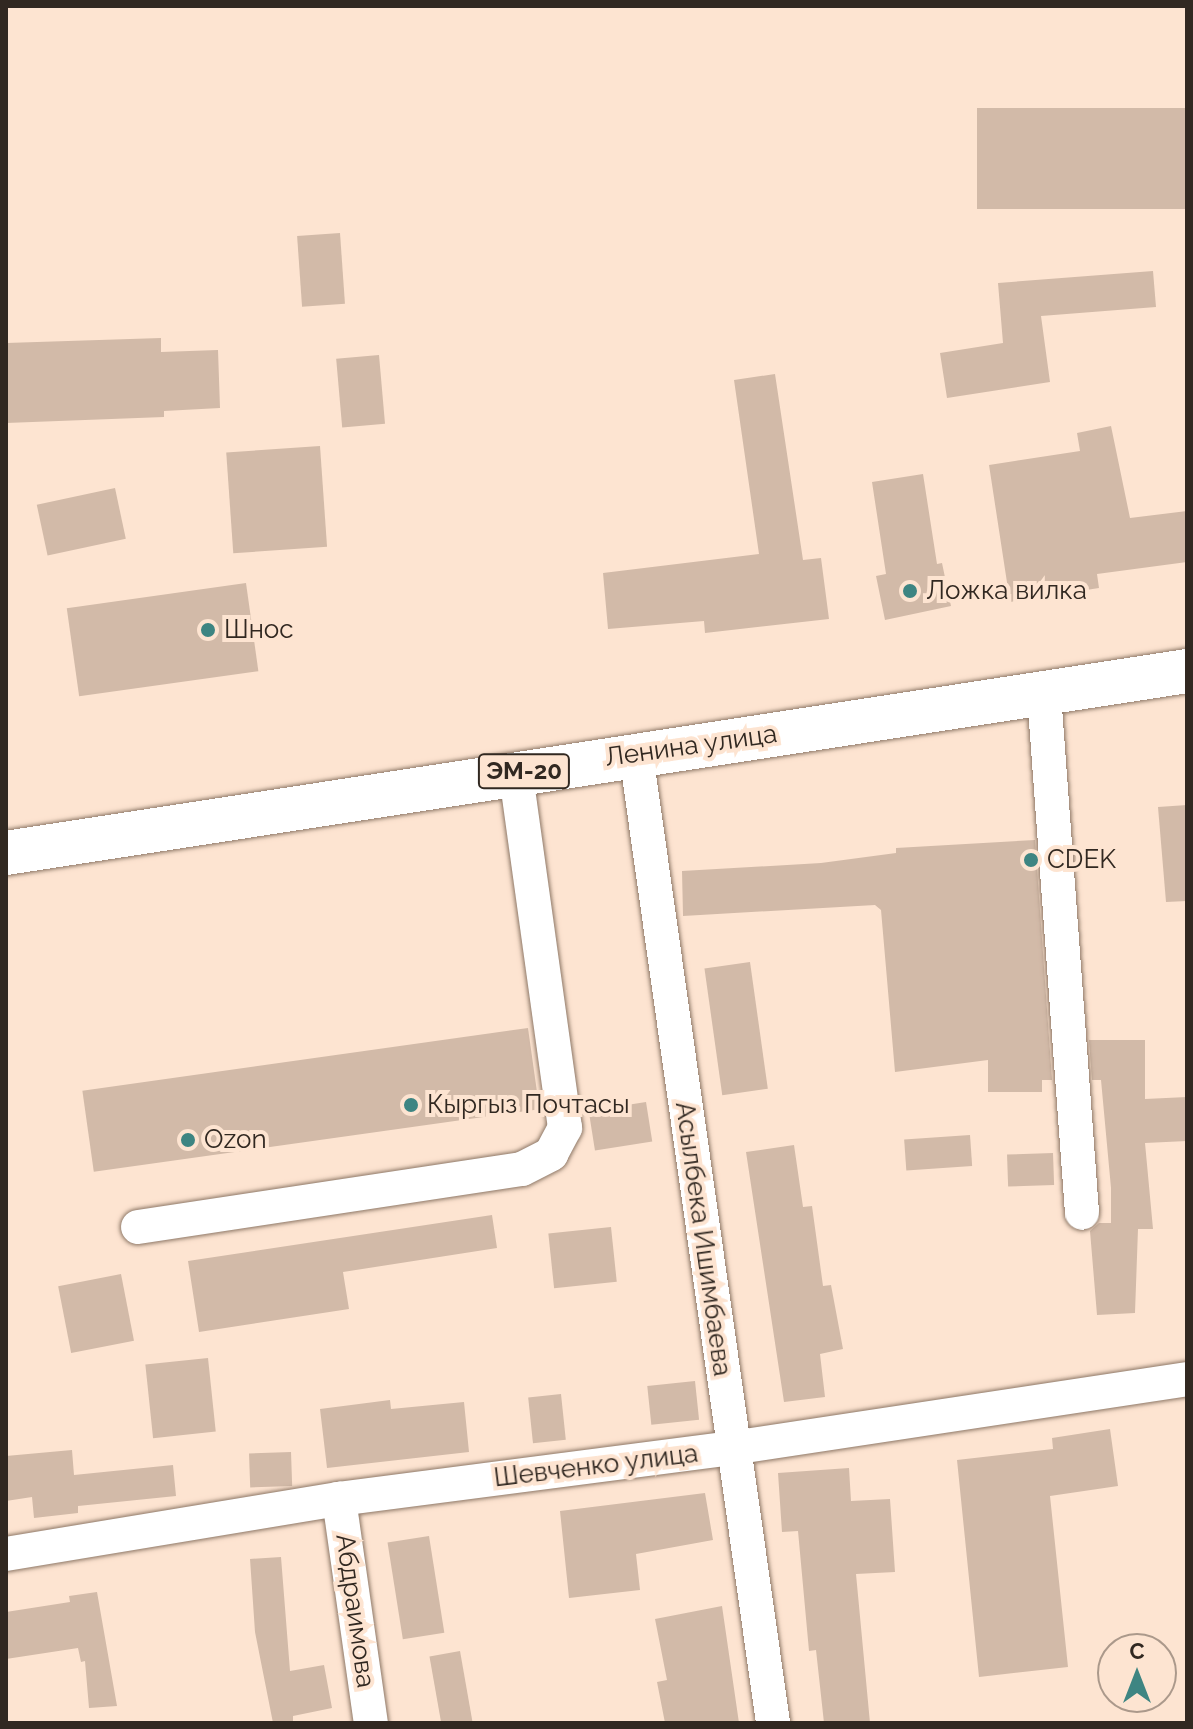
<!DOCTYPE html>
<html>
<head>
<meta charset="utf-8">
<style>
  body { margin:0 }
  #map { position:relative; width:1193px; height:1729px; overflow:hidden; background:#fde4d1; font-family:Raleway,sans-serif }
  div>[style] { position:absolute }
  .building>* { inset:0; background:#d2baa8; transform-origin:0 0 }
  .roads { filter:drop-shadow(0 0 2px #8e7867) drop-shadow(0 0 2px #8e7867) }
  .minor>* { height:34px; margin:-17px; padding:0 17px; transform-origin:17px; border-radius:17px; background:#fff }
  .major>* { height:44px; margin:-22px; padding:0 22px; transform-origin:22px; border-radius:22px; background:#fff }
  .dots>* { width:22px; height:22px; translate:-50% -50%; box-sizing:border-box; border:4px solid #fde4d1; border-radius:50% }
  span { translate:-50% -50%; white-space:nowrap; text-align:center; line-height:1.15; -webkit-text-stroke:8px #fde4d1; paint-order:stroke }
  .shield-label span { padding:2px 6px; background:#fde4d1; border:2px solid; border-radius:6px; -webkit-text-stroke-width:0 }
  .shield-label { font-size:24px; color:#312821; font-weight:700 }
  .poi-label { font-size:26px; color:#312821 }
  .left { translate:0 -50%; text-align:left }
  .street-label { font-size:26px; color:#312821 }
  .frame { position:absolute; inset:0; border:8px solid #312821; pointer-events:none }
  .north { position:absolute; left:1097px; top:1633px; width:80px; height:80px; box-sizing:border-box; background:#fde4d1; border:2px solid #ab998b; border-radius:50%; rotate:0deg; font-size:22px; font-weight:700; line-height:32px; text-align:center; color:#312821 }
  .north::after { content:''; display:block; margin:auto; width:28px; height:36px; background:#3e8582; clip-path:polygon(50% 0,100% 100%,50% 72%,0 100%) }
</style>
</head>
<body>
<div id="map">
  <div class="building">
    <i style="left:1187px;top:108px;width:101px;height:210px;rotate:90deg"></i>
    <i style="left:340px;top:233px;width:71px;height:43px;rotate:86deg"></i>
    <i style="clip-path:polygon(1153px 271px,1156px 307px,1041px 316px,1050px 382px,947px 398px,940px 353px,1003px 343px,998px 283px)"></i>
    <i style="clip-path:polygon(161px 338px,161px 352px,218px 350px,220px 408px,164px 411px,164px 417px,6px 423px,6px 343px)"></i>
    <i style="left:379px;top:355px;width:69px;height:43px;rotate:85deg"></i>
    <i style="clip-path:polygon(775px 374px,803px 560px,821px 558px,829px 619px,705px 633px,704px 621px,608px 629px,603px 573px,759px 554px,734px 380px)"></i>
    <i style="clip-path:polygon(1111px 426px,1130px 518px,1187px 511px,1187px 562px,1097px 574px,1099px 588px,1010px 602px,989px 465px,1080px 451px,1077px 433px)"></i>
    <i style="left:320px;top:446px;width:101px;height:94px;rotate:86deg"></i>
    <i style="clip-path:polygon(923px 474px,937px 564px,942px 563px,951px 606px,885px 620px,876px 576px,886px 574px,872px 482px)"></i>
    <i style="left:115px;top:488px;width:52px;height:80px;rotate:78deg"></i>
    <i style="left:246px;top:583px;width:89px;height:181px;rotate:82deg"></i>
    <i style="clip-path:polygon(1187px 805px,1187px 901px,1166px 902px,1158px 807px)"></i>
    <i style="clip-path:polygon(1035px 840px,1052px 1080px,1042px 1080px,1042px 1092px,988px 1092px,988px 1060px,895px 1072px,881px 910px,875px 905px,683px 916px,682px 871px,821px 863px,896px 853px,896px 848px)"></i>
    <i style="left:750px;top:962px;width:128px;height:46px;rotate:82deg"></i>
    <i style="left:528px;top:1028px;width:82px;height:450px;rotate:82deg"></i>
    <i style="clip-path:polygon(1089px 1040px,1145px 1040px,1145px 1099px,1187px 1097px,1187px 1141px,1145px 1143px,1153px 1229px,1138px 1229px,1135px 1313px,1097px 1315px,1090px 1231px,1099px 1223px,1111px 1223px,1111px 1188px,1101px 1080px,1092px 1080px)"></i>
    <i style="left:646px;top:1102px;width:40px;height:58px;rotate:81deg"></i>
    <i style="left:970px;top:1135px;width:31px;height:66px;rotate:86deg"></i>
    <i style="clip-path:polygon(794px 1145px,803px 1207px,812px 1206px,823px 1286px,831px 1285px,843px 1349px,820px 1354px,825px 1397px,784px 1402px,746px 1152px)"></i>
    <i style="left:1053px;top:1153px;width:32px;height:46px;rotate:88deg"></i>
    <i style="clip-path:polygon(492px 1215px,497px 1248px,343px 1272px,349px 1309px,199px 1332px,188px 1261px)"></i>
    <i style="left:611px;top:1227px;width:55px;height:63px;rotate:84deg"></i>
    <i style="left:121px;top:1274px;width:68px;height:64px;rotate:79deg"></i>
    <i style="left:208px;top:1358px;width:74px;height:63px;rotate:84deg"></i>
    <i style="left:695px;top:1381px;width:39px;height:48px;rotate:84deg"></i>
    <i style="left:561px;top:1394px;width:46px;height:33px;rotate:84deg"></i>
    <i style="clip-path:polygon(390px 1400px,391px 1409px,464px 1402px,469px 1452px,327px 1468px,320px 1409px)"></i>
    <i style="clip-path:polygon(1110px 1429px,1118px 1486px,1050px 1496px,1068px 1667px,979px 1677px,957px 1460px,1053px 1449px,1052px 1438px)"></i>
    <i style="clip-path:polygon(72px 1450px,74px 1475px,173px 1465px,176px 1496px,78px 1506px,78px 1513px,34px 1518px,32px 1497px,6px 1501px,6px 1456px)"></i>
    <i style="left:291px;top:1452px;width:34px;height:42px;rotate:88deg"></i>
    <i style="clip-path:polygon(849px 1468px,851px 1501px,890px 1499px,895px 1572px,856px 1574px,870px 1723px,824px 1723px,816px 1650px,809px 1651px,798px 1531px,782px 1532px,778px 1473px)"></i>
    <i style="clip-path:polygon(705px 1493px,713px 1540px,636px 1554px,640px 1590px,569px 1598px,560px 1511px)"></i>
    <i style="left:429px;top:1536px;width:98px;height:42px;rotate:81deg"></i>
    <i style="clip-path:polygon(281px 1557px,290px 1671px,324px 1665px,332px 1708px,293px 1716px,293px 1723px,273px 1723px,255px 1632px,250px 1559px)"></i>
    <i style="clip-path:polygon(97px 1592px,117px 1706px,89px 1708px,85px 1661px,81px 1662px,78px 1648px,6px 1659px,6px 1612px,70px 1602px,69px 1596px)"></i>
    <i style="clip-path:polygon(722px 1606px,739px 1723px,665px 1723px,657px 1682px,667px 1680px,655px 1619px)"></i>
    <i style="left:460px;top:1651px;width:73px;height:31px;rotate:80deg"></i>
  </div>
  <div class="roads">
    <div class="minor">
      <i style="left:1044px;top:694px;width:520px;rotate:85.81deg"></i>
      <i style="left:636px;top:754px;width:979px;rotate:81.95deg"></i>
      <i style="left:138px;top:1227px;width:388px;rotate:-8.6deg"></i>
      <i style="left:522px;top:1169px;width:33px;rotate:-27deg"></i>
      <i style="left:551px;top:1154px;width:30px;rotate:-62deg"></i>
      <i style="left:565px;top:1128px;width:358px;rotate:-97.9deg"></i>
      <i style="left:339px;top:1499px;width:226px;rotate:81.9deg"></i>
      <i style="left:6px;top:1554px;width:338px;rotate:-9.4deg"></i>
      <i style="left:339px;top:1499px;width:396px;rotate:-7.4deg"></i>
      <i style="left:732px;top:1448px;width:460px;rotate:-8.6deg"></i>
    </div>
    <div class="major">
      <i style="left:6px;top:853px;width:1195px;rotate:-8.76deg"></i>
    </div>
  </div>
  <div class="dots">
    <i style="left:910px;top:591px;background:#3e8582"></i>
    <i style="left:208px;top:630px;background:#3e8582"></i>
    <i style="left:1031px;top:860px;background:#3e8582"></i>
    <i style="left:411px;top:1105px;background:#3e8582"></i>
    <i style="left:188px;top:1140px;background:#3e8582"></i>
  </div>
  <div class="shield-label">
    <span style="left:524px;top:771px">ЭМ-20</span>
  </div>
  <div class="poi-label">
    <span class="left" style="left:926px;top:591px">Ложка вилка</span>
    <span class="left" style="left:224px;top:630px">Шнос</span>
    <span class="left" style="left:1047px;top:860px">CDEK</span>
    <span class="left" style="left:427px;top:1105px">Кыргыз Почтасы</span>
    <span class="left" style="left:204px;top:1140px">Ozon</span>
  </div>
  <div class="street-label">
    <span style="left:691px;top:746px;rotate:-8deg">Ленина улица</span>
    <span style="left:703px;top:1239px;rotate:82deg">Асылбека Ишимбаева</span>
    <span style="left:596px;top:1466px;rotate:-7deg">Шевченко улица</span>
    <span style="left:355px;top:1611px;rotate:82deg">Абдраимова</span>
  </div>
  <div class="frame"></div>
  <div class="north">С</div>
</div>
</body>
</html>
